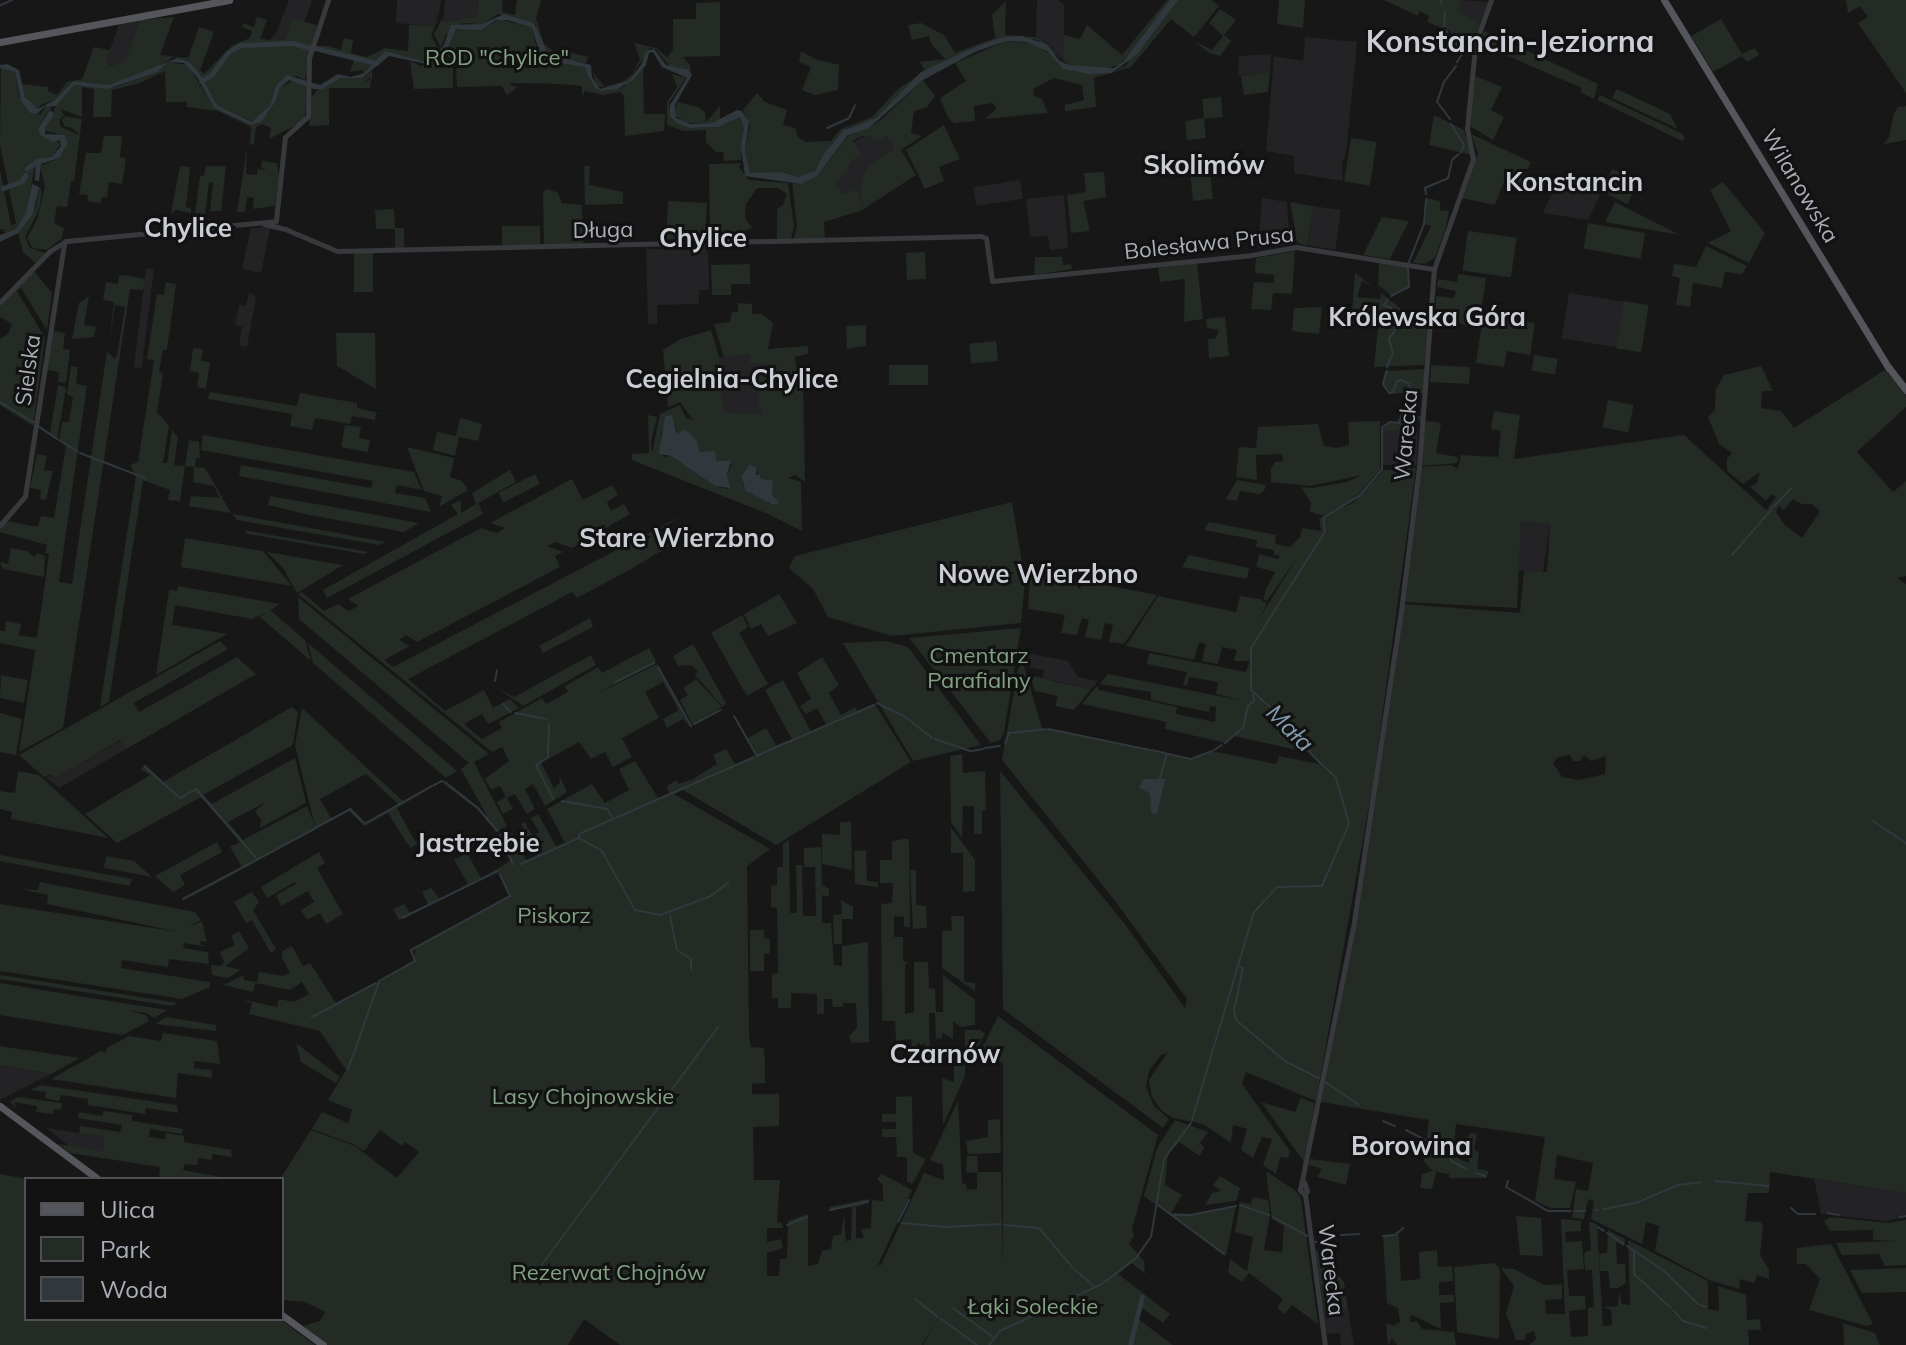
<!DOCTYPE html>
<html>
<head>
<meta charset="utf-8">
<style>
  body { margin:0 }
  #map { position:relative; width:1906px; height:1345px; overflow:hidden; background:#171718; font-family:Mulish,sans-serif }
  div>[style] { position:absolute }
  .built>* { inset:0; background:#232325; transform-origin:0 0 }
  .green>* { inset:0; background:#232b24; transform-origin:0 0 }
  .water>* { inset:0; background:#30383e }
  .stream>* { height:2px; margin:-1px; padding:0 1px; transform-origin:1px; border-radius:1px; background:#30383e }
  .river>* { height:5px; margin:-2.5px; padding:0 2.5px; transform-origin:2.5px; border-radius:2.5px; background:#30383e }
  .minor>* { height:5px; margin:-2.5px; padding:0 2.5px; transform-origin:2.5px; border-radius:2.5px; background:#38393d }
  .major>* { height:7px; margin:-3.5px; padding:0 3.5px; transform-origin:3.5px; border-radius:3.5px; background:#54565c }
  span { translate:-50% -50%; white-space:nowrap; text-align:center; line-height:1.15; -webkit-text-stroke:6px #121213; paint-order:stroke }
  .park-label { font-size:22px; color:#82a183 }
  .street-label { font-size:22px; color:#aaaeb7 }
  .water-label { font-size:24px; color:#839db0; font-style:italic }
  .quarter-label { font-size:26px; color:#cacdd4; font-weight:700 }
  .district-label { font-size:30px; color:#cacdd4; font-weight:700 }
  .legend { position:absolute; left:24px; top:1177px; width:260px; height:144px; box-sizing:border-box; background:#121213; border:2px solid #4f5055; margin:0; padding:10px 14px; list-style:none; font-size:24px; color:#aaaeb7 }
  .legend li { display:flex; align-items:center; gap:16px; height:40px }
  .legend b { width:40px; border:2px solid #4f5055 }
</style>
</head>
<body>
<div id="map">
  <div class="built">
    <i style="clip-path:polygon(289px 0,312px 0,304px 23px,285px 41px,270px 40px,277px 31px)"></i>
    <i style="clip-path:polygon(397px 0,441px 0,439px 14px,432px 26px,396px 23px)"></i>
    <i style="clip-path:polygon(445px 0,478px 0,477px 17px,443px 22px)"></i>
    <i style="clip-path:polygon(1037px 0,1058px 0,1064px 5px,1064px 60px,1047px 42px,1036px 37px)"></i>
    <i style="clip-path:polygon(1461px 0,1489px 2px,1480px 23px,1457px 12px)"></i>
    <i style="clip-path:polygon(140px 20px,125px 60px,113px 66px,106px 61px,119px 24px)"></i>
    <i style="clip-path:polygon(1305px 37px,1357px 42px,1346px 154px,1342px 162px,1343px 181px,1294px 173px,1294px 156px,1266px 151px,1274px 56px,1303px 61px)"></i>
    <i style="clip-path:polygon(1271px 54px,1270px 72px,1238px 76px,1239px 56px)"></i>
    <i style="clip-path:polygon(888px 130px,916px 175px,863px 210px,806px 226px,846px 146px,869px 134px)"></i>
    <i style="clip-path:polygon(1560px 176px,1600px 195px,1588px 220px,1543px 213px)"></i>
    <i style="left:1020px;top:180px;width:19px;height:47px;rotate:81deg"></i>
    <i style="clip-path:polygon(1064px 195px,1068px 248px,1050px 250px,1048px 236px,1030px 237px,1026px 199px)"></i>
    <i style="clip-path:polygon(1262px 198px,1287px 202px,1290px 244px,1258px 248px)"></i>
    <i style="left:1313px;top:206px;width:28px;height:40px;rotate:8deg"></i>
    <i style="clip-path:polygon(267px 227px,270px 229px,261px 273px,242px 269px,251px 228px)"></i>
    <i style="clip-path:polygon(699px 246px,708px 246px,709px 290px,699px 290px,699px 304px,657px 305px,657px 324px,648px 324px,646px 249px,694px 250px)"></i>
    <i style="left:146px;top:268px;width:8px;height:100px;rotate:7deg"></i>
    <i style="clip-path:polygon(249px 292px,256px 297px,247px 347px,239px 345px,242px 327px,235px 325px,239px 305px,246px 306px)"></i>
    <i style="left:1569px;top:293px;width:56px;height:46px;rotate:9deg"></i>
    <i style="clip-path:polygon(750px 354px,771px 365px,770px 378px,758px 378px,763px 414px,724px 414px,719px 357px)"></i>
    <i style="left:1418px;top:430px;width:36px;height:35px;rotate:92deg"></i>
    <i style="left:1521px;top:521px;width:29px;height:49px;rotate:8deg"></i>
    <i style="clip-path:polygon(1027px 653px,1068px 661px,1078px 677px,1098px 681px,1091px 689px,1042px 678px,1044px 670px,1028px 667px)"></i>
    <i style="clip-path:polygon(121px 740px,126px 749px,59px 788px,46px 778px,53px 774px,56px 778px)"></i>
    <i style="clip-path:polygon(0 1065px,51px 1074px,0 1100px)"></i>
    <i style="clip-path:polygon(46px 1128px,104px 1137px,103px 1151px,69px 1146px)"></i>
    <i style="clip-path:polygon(1814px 1179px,1906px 1193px,1906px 1217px,1886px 1221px,1821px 1214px)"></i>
    <i style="clip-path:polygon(1348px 1309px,1354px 1345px,1341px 1345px,1340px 1333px,1326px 1334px,1324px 1313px)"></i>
  </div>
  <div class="green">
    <i style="clip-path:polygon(478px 0,503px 0,502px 12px,515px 15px,517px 0,541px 0,536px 19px,544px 44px,557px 54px,566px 55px,569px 52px,588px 57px,586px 63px,554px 57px,542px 47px,535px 23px,498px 14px,482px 24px,462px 23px,445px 36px,441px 48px,434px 34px,442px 19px,444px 22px,477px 17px)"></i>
    <i style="clip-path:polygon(1167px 0,1211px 0,1219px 6px,1194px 37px,1171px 19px,1131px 67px,1094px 78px,1096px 107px,1065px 111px,1065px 105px,1084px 100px,1082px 85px,1054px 78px,1033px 89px,1034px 96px,1042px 99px,1048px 113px,985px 119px,996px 109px,993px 103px,974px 106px,975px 121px,954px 123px,948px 118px,940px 98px,966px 81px,955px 63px,1006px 41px,1035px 44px,1075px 72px,1112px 73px,1128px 64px,1125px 59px,1119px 65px,1104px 69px,1069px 65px,1037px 40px,1004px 37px,925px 71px,920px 62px,945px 59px,932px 45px,929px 36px,912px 40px,908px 25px,921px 23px,944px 35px,955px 53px,995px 38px,992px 15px,1006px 1px,1005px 35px,1036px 37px,1047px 43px,1063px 60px,1064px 35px,1080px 39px,1087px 25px,1122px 55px)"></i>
    <i style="clip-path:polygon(1279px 0,1305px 0,1303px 28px,1277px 24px)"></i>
    <i style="clip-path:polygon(1384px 0,1461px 0,1458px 12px,1480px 23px,1474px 41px,1464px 36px,1460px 43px,1455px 42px,1450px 31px,1427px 22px,1429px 16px,1419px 11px,1418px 16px)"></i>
    <i style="clip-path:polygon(1846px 0,1906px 0,1906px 93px,1858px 23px,1868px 17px,1860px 6px,1848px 13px)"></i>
    <i style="clip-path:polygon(720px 2px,720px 56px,683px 57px,690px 65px,691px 72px,671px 68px,656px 50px,650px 48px,628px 81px,610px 88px,597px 86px,593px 73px,605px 87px,624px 81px,632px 74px,640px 59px,634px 43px,656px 48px,667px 57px,673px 50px,673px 19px,696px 19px,696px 3px)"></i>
    <i style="clip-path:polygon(1220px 9px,1236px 20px,1224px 35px,1231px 41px,1220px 56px,1209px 53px,1194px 41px,1212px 50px,1223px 36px,1209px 23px)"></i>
    <i style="clip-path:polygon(174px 17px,160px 55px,188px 58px,199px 27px,214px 32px,200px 70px,204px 74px,233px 45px,250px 38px,252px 31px,242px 27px,243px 23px,254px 27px,257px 17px,267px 20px,260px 39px,270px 40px,285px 40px,293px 19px,317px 25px,305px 80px,297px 76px,283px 78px,276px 85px,270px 105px,253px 122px,217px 105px,200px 74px,190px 62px,174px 57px,153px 70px,109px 85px,73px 81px,55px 100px,41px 105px,38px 109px,28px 103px,21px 84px,48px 87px,48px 91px,57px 95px,67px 82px,82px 79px,94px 47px,110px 50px,106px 61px,112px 66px,125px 60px,140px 20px)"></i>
    <i style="clip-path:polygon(438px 19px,431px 35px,439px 51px,423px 61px,385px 51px,364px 73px,362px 70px,350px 72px,355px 58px,314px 50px,315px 46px,329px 46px,341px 50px,344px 38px,353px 40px,351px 53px,367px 57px,385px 48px,408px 51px,409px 25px,432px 26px)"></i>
    <i style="clip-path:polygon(499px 19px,532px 28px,538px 54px,553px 62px,584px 67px,594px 87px,600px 91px,623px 87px,643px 68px,644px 114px,665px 114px,664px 131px,625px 136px,624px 96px,620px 92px,603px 95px,585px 91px,582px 97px,582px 86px,560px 84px,512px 83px,509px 85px,518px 87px,507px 95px,502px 86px,457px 87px,456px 65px,445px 53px,452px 32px,460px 28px,481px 30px)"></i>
    <i style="clip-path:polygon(1721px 19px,1742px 54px,1755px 48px,1759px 55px,1747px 62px,1742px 56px,1713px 72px,1691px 36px)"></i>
    <i style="clip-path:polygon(1484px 31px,1598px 84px,1594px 99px,1580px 92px,1582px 88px,1478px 43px)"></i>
    <i style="clip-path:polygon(801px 51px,815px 59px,839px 65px,838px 90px,815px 95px,802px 90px,811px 67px,799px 62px)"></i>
    <i style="clip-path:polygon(444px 55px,453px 67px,453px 88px,414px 89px,410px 61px,421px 66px)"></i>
    <i style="clip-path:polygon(168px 62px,188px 65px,214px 108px,255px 124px,269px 112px,280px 88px,294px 80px,307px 87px,305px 116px,302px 122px,269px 139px,271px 128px,263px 124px,256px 127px,254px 144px,250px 145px,251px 127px,218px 111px,187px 107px,187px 102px,166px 102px,165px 71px,140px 83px,112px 90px,111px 117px,93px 117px,94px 89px,82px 87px,82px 117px,60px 109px,64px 115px,59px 121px,61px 127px,79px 135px,72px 128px,64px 126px,62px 120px,65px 116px,82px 119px,74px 181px,71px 181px,67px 207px,57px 206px,54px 223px,64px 228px,62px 238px,47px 250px,33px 248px,27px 238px,37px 220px,45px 187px,40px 166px,59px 158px,68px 144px,56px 133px,44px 131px,57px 104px,74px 85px,115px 87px,158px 72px)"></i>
    <i style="clip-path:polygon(1px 68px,15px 72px,19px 97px,30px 113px,41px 114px,45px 106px,53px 105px,41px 123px,39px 134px,61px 143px,52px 157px,36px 161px,26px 212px,16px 229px,5px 233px,4px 229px,0 229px,0 170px,11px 225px,16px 224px,0 144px)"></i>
    <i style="clip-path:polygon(372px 71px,372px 81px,370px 78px,364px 81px,371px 80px,370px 88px,329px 88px,329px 125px,309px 126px,311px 98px,318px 89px,340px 78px,362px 78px)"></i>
    <i style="clip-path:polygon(1270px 72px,1268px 92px,1244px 95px,1241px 76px)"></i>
    <i style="clip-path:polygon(672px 74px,686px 78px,669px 103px,671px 116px,690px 128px,719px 127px,740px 117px,744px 128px,741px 160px,723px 161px,724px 152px,716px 152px,706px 142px,706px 130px,684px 131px,667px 125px,667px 102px,677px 87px)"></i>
    <i style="clip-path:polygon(919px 75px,876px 118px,848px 128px,832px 143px,815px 171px,798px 177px,782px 172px,754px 175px,747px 170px,745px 152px,750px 125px,743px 110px,757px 93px,765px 102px,787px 110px,783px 125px,795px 128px,798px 137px,806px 142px,831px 141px,841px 129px,872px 117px,898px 89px)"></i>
    <i style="clip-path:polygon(1475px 76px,1502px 87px,1491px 110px,1504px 117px,1493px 140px,1470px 126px)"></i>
    <i style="clip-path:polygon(923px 80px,935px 96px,927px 107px,914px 111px,911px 133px,922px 136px,901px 150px,916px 175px,864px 208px,860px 189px,865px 173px,869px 165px,894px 150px,894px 145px,887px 136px,874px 142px,871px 137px,862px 136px,853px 141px,861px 155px,851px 161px,847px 171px,834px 183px,842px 194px,857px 189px,863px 210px,824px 222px,825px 239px,794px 239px,797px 226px,792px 183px,802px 184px,817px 176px,849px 135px,868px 129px,882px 119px)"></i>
    <i style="clip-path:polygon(1617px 89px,1670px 114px,1678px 129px,1612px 98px)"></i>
    <i style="clip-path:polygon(1600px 95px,1681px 133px,1685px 138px,1682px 141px,1597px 100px)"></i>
    <i style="clip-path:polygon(1221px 97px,1223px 117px,1204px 119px,1206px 138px,1187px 140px,1185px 121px,1204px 118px,1202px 99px)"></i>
    <i style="clip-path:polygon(677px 102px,698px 107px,705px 112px,706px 122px,720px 106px,720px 121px,712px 123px,687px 123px,675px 116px)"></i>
    <i style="clip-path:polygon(1906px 106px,1906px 140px,1884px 144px,1889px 137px,1894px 113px,1898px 107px)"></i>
    <i style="clip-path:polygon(1434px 115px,1464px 130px,1472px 155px,1429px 145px)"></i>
    <i style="clip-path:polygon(944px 125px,960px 159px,939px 167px,944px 181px,925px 189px,906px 150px)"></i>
    <i style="clip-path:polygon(1471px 134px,1531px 162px,1520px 185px,1505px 179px,1495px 205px,1461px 198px,1478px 154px)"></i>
    <i style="clip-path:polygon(104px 136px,122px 136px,120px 157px,126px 158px,122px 184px,109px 182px,107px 197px,102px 197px,101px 203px,87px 201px,88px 195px,79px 194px,86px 153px,101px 153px)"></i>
    <i style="left:1351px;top:138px;width:26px;height:44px;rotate:9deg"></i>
    <i style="clip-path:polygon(247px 148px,246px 174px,257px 175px,257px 169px,268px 170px,261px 168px,262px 161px,277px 163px,279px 176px,274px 216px,275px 206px,253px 209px,254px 198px,247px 197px,245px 212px,237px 212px)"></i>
    <i style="left:1209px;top:161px;width:38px;height:20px;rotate:84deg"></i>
    <i style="clip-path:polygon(741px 163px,739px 167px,749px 180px,788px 183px,794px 226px,791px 239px,777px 239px,777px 209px,783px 205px,787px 194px,778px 188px,757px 188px,746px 204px,745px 218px,752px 228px,744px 231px,744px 240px,710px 241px,709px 164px)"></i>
    <i style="clip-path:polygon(180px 166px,190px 167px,186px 207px,191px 208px,191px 213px,176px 210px,171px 213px)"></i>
    <i style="clip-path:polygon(206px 166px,226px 166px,221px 211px,210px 211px,213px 183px,209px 182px,205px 217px,200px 217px,200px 213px,195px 213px,200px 176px,204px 176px)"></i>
    <i style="clip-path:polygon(584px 166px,590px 166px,589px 185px,623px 192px,623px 204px,585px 205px)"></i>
    <i style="left:1612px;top:169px;width:29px;height:25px;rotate:25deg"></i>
    <i style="clip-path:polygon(1104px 172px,1106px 197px,1083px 201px,1090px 231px,1071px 233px,1067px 195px,1086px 192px,1084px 173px)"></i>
    <i style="clip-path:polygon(1723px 182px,1765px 233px,1749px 263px,1708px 243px,1731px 231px,1710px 190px)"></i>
    <i style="clip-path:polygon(39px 186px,42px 192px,39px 210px,25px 237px,30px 248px,46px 253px,35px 263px,23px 252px,18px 233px,36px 207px)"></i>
    <i style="clip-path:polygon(548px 189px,558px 193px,562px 203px,582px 205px,583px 244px,544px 245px,543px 191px)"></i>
    <i style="clip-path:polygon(1427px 198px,1440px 201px,1440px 210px,1449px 211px,1446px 227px,1435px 258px,1425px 264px,1413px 263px,1431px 226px,1425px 224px)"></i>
    <i style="clip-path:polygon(1290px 202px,1313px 206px,1307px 246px,1297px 242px)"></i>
    <i style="clip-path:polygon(1615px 202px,1680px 235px,1605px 222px)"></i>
    <i style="left:707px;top:203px;width:38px;height:39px;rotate:93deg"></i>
    <i style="clip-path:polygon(394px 209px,395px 228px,404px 228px,404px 248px,395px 248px,395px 229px,376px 229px,375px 210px)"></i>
    <i style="clip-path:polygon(1382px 217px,1409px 221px,1390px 259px,1363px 255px)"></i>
    <i style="left:1588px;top:223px;width:58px;height:26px;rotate:10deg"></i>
    <i style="left:502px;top:226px;width:38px;height:20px"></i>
    <i style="left:1468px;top:231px;width:49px;height:40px;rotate:8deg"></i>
    <i style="clip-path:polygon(1706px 246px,1747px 266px,1742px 274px,1725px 272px,1722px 288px,1693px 283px,1690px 307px,1676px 305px,1680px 278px,1672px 276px,1674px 264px,1696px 267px)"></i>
    <i style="clip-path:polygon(1295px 251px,1292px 294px,1273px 293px,1271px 310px,1251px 309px,1254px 282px,1274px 283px,1274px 275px,1255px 273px,1256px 258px)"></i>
    <i style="left:925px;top:252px;width:27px;height:19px;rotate:88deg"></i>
    <i style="left:354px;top:253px;width:19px;height:39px"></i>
    <i style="clip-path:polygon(1035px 257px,1062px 257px,1063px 265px,1071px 264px,1072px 269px,1034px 275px)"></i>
    <i style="clip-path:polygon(1197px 263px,1203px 319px,1184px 322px,1185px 279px,1160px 282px,1158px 268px)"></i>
    <i style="clip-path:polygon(1379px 263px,1409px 267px,1409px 288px,1392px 296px,1378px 285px)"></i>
    <i style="clip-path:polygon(750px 264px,750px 284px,731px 284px,731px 295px,712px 295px,711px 265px)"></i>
    <i style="clip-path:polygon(34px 271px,52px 293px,47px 330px,21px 288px,17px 291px,45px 338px,33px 426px,0 405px,0 339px,8px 334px,12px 324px,0 317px,0 306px)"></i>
    <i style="clip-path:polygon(1355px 273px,1373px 287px,1362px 281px,1357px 297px,1380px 299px,1381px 293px,1429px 331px,1424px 365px,1374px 367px,1378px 326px,1351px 324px)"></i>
    <i style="clip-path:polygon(1458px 274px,1486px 278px,1478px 330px,1435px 314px,1436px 296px,1454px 298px,1456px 291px,1437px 287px,1438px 279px,1457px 282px)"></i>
    <i style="clip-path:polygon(126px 275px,145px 279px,143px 290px,130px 289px,63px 728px,19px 752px,35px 650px,0 643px,0 631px,5px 631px,6px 621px,21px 624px,19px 635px,37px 638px,49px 554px,45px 553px,47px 545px,0 532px,0 528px,7px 521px,38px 527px,41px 516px,54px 518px,66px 446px,59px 441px,62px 422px,69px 422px,73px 397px,67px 394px,71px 366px,78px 367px,76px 384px,87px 386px,59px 582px,72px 584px,107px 351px,114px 359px,117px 356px,125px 307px,115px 305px,109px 346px,114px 302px,103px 300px,106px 282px,118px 284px,119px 276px)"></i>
    <i style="clip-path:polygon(166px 282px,176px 284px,167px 350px,163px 350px,159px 372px,163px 373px,157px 412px,169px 426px,163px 463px,167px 463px,172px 430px,178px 437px,174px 465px,185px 466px,189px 440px,199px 442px,200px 458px,196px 458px,195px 467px,205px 468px,231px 513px,189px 506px,191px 496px,220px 498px,214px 486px,193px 482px,194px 467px,185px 466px,180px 501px,168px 500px,170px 490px,143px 480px,109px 702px,100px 707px,136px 476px,130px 465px,138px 462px,154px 360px,147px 359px,157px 294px,164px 295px)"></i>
    <i style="clip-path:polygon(89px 296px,84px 325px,96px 327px,94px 337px,72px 339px,79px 303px)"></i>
    <i style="left:1624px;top:301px;width:25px;height:48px;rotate:9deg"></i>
    <i style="clip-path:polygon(evenodd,738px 303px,752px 304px,752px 314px,762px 314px,773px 323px,768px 349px,808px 346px,808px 354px,795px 357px,798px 377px,803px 378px,805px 482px,795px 475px,788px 478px,801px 482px,802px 531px,768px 514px,632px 460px,632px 454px,649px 453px,648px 415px,657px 417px,651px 441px,652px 453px,660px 414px,680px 405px,686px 418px,693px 420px,680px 402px,668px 407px,663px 350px,681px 339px,711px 330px,719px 357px,724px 413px,762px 414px,758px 400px,758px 377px,770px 377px,771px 365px,750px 363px,749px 354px,724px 357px,714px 324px,730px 322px,732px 312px,738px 312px,738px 303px,672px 418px,678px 434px,692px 437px,700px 452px,709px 453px,716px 461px,732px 464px,727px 475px,728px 489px,715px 486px,671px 456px,663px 457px,661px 435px,665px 423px,672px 418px,738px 303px,750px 464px,757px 468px,760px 479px,772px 480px,772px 494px,776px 498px,769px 503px,765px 497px,751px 494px,743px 484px,741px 476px,750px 464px)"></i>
    <i style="clip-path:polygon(1322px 307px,1319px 334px,1292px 331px,1294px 308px)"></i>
    <i style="clip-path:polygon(1483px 315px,1535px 323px,1530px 355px,1507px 351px,1504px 367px,1476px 363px)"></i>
    <i style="clip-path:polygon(1225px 317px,1229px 356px,1209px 358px,1208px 339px,1216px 338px,1219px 330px,1207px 328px,1206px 319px)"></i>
    <i style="clip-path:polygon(866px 325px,866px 346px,847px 349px,846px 326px)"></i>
    <i style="clip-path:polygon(53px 331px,65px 333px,63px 349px,70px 350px,66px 383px,58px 382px,59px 372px,47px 370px)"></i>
    <i style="clip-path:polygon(336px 333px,375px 333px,376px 389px,337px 366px)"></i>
    <i style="left:996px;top:341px;width:20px;height:27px;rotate:84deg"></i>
    <i style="clip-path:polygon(193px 348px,203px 349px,201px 361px,210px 362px,206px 389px,197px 387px,199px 373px,190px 371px)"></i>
    <i style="left:1534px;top:355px;width:24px;height:16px;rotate:9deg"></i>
    <i style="left:928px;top:365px;width:20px;height:39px;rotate:90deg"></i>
    <i style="clip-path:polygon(evenodd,1761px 366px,1773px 391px,1762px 391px,1761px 408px,1781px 411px,1794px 428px,1885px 370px,1906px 393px,1906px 407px,1857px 452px,1893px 492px,1906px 481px,1906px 576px,1897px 578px,1906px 584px,1906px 1193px,1770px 1172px,1769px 1193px,1748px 1193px,1745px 1221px,1761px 1222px,1763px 1227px,1760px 1255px,1769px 1270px,1769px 1279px,1757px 1275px,1754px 1283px,1740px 1279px,1739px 1289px,1709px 1280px,1655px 1251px,1659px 1226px,1646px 1222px,1642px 1244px,1591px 1219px,1594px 1201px,1588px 1199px,1584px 1219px,1572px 1218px,1576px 1189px,1588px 1191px,1593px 1163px,1557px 1155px,1554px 1179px,1576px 1182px,1570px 1208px,1551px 1208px,1535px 1201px,1545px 1137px,1456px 1124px,1453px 1156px,1468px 1163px,1470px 1160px,1466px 1155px,1471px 1143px,1468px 1137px,1470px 1133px,1477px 1134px,1474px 1149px,1479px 1153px,1477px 1169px,1489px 1171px,1486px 1178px,1449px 1178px,1449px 1174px,1437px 1172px,1437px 1169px,1432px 1189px,1420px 1188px,1422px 1174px,1433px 1171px,1424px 1162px,1429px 1120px,1321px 1102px,1348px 961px,1404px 604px,1520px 613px,1524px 571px,1547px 572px,1550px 525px,1521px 521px,1517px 608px,1404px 602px,1421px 467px,1451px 465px,1458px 469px,1461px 455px,1498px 457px,1501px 431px,1491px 429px,1494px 411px,1520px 415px,1514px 459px,1684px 435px,1766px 510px,1776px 497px,1771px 494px,1766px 501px,1750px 487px,1757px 483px,1760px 472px,1743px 484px,1727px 471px,1727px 459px,1732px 453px,1719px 444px,1708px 417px,1715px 410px,1716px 389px,1724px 375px,1761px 366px,1793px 499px,1802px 504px,1812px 504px,1820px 511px,1802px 538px,1784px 524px,1776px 512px,1779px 506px,1784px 510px,1793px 499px,1761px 366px,1570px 755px,1573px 761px,1580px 761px,1584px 755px,1591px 761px,1606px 756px,1605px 774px,1579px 780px,1562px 777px,1553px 763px,1558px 757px,1570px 755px)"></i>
    <i style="left:1470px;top:367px;width:17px;height:39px;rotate:93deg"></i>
    <i style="clip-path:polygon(1426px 369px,1423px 393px,1413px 393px,1416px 401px,1408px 403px,1406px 411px,1402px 416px,1421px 416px,1421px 422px,1418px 420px,1414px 425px,1415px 417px,1405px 417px,1404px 427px,1407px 430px,1384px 431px,1382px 468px,1383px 428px,1390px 421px,1397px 422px,1407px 402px,1414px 400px,1411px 393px,1389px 394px,1382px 384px,1385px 371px)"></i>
    <i style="clip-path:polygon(58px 385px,66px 388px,57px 440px,39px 428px,50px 433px)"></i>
    <i style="clip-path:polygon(210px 392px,297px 406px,300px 393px,357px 403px,357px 408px,388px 415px,376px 413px,375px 420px,352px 416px,350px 424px,315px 418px,312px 430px,290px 426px,292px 414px,208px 399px)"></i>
    <i style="left:1608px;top:400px;width:26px;height:28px;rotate:11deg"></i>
    <i style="clip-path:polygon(460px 418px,482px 424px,478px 441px,459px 437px,455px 456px,433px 450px,437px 432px,456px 436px)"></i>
    <i style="clip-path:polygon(1380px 421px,1380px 470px,1352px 501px,1339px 510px,1354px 502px,1384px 470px,1416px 468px,1373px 784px,1316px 1101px,1246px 1072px,1242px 1084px,1290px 1151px,1288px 1158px,1280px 1157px,1276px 1174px,1263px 1165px,1272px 1139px,1262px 1137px,1253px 1158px,1241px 1150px,1247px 1129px,1233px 1125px,1231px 1143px,1203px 1124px,1173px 1118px,1162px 1111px,1152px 1097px,1149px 1080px,1167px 1053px,1161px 1055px,1149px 1071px,1146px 1087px,1154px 1106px,1169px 1119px,1163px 1128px,1003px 1009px,1000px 771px,1124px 923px,1185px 1008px,1187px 999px,1112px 897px,1002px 760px,1019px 663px,1023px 663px,1042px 728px,1192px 759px,1212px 751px,1276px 764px,1279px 756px,1319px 764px,1310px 753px,1234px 736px,1226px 743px,1165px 729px,1166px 722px,1082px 704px,1097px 686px,1099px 690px,1177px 707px,1176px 714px,1215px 722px,1216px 707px,1210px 706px,1209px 712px,1151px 700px,1151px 692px,1100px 684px,1108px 674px,1244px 701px,1216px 694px,1218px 682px,1189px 677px,1187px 685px,1183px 685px,1187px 672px,1147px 664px,1149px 653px,1246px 672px,1250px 661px,1234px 661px,1237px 650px,1222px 647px,1218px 664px,1202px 661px,1206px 644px,1199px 642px,1194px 660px,1126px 646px,1158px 596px,1236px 612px,1240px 596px,1260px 599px,1267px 604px,1256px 624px,1298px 556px,1267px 601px,1264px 600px,1265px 591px,1275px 572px,1256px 567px,1259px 554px,1278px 559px,1280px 556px,1274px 555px,1274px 550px,1256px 547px,1257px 540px,1204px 530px,1209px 522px,1276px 535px,1275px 544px,1290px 547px,1300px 537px,1302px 528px,1321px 531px,1319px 518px,1328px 517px,1310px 512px,1311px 503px,1301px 487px,1312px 488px,1347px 482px,1362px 475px,1310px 486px,1271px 482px,1271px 468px,1275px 462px,1283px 461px,1282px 454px,1256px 455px,1257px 480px,1236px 477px,1239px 447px,1256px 448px,1258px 427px,1318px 424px,1324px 446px,1337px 448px,1349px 445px,1348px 422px)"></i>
    <i style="clip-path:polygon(1425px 421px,1441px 423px,1436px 453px,1458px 457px,1457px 463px,1421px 466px)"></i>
    <i style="clip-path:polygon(345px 425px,361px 427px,359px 438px,370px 440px,368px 452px,341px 447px)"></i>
    <i style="clip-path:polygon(203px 435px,414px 472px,422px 490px,397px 485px,395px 493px,425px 498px,431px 512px,239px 476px,241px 465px,371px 488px,373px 481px,201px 450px)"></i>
    <i style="clip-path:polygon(407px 447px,454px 458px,450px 477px,462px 481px,468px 490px,439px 507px,442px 496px,424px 491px)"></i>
    <i style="clip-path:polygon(37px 454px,47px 456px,44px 470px,53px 471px,46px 500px,40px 499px,41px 490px,30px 488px)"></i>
    <i style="clip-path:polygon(510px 470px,516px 482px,478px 503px,483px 514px,327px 598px,323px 590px,458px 514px,451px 505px,461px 500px,461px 513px,476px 504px,472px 493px)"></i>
    <i style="left:535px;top:474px;width:11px;height:41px;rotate:63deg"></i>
    <i style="clip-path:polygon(572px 479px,583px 500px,612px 485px,618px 495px,607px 502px,611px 511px,624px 504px,630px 514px,572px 548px,555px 542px,547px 546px,563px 552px,555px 556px,560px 567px,417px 642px,406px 635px,399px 640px,410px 646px,384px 660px,393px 667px,683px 515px,660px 529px,671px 545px,631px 569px,577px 598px,572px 592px,408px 679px,445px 711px,484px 690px,493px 708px,510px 699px,519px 708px,488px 724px,482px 714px,464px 724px,482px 739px,502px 728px,499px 722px,542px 698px,546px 704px,568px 692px,565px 686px,598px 667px,602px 673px,649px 648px,656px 661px,598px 693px,657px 664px,690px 727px,683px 719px,667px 728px,663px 719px,679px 710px,663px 682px,645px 692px,659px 718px,622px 738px,632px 757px,613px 767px,605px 752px,591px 759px,579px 742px,541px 763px,554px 788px,560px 783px,559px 775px,567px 792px,545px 806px,533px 784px,525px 789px,535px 809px,527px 814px,515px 794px,507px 798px,513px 809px,503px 814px,497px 802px,506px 797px,500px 786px,491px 790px,485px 779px,509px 761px,502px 747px,492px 752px,298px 594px,302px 592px,324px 611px,338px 604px,349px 611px,358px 606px,348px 599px,481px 528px,497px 533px,505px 528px,490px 523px)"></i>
    <i style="clip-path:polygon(1237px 480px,1266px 485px,1264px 491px,1259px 494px,1240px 491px,1237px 501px,1226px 499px)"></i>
    <i style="clip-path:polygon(270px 496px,350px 510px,419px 523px,404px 532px,309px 515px,268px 505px)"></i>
    <i style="clip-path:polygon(1012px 502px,1025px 580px,1021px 623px,892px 636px,828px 617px,813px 589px,789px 568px,795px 556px)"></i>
    <i style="clip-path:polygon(233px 514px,386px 542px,379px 545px,237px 520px)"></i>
    <i style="clip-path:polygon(243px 530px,301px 540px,369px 552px,364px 554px,248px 534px)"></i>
    <i style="clip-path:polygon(185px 538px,263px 551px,292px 586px,181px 567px)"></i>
    <i style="clip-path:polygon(11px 548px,27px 551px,34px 557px,38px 553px,45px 556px,44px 577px,3px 569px,0 562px,8px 564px)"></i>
    <i style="clip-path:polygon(267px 552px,343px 565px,297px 593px,283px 568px)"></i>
    <i style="clip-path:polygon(1189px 555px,1249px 568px,1247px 579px,1182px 567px)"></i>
    <i style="clip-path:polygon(1030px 577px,1066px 584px,1068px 578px,1157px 595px,1124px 644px,1109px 642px,1113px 625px,1105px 623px,1101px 640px,1085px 637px,1089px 620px,1082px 618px,1077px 635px,1061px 633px,1065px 615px,1028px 609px)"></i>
    <i style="clip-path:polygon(178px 586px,280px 604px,270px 610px,305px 640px,311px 661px,260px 617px,267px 612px,252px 619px,175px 605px,172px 625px,227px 634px,156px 675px,169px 590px,177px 591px)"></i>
    <i style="clip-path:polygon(779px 594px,797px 623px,768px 636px,761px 624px,751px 629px,744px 614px)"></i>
    <i style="clip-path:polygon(evenodd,298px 597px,489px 754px,474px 762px,507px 826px,496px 832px,478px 810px,441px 782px,397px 808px,414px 840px,419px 843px,410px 848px,388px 813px,365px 826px,349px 811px,184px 901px,242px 867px,230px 847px,240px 842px,201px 797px,117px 843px,85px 814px,150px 775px,141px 770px,145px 764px,163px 782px,292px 707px,298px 712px,293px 745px,203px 795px,212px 804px,295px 758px,306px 803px,260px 828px,261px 820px,255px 811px,266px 802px,228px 822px,243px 840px,307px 806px,315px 826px,295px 745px,302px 708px,403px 801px,443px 780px,487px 816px,461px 769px,469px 763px,299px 619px,298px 597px,366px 774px,398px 804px,367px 823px,351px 808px,331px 818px,320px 799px,366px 774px)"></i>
    <i style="clip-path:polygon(742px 615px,748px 627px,739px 633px,768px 684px,747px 696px,711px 633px)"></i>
    <i style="clip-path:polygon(590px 618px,593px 627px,543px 653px,539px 646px)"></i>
    <i style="clip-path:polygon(1021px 628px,1004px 732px,1000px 740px,991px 743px,909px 638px)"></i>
    <i style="clip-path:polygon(220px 641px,228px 649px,134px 703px,139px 712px,237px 657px,256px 674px,126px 749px,120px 740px,56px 778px,52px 774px,44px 777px,19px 755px)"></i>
    <i style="clip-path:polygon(886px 641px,908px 647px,981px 745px,913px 761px,843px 643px)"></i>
    <i style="clip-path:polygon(308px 643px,391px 714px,457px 771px,446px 778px,313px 663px)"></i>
    <i style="clip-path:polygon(693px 644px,726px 703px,723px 707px,695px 675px,698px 671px,691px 665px,678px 666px,673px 656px)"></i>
    <i style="clip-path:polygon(591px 655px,596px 665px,523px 706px,496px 687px,514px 697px)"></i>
    <i style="clip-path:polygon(822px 657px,839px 685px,829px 693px,841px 715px,855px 707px,857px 711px,875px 704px,911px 762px,776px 845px,683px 790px,674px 794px,770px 849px,747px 866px,749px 1035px,751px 1047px,764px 1048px,765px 1065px,765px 1083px,752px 1084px,752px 1094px,779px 1094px,779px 1126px,753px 1127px,754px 1180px,780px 1180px,777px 1222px,782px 1223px,783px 1228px,767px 1228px,767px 1242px,781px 1239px,783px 1248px,767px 1253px,767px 1276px,779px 1276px,780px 1259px,787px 1259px,788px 1221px,808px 1214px,808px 1266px,818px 1264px,822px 1251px,831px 1249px,833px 1236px,841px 1234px,844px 1215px,846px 1241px,851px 1240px,852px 1207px,831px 1210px,829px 1207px,869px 1199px,869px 1203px,856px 1207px,856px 1238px,864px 1238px,861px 1229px,871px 1228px,872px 1200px,883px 1201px,883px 1185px,877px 1179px,882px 1174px,912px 1190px,878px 1265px,881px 1265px,924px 1173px,944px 1180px,943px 1165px,930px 1160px,958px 1101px,962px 1183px,966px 1184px,967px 1190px,977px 1189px,977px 1173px,966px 1172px,967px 1156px,977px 1156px,978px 1172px,1001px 1172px,1003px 1269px,1003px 1064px,997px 1059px,980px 1059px,979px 1055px,998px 1016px,1158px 1135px,1132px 1229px,1134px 1235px,1129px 1244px,1144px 1261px,1145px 1274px,1132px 1263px,1118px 1274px,1170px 1314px,1163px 1323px,1142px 1308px,1138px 1319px,1173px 1345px,923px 1345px,938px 1318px,922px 1345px,620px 1345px,584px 1319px,568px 1345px,328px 1345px,303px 1326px,320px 1321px,325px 1312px,305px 1302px,282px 1300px,280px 1179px,311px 1130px,355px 1146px,397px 1178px,419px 1152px,405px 1142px,402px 1146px,380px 1130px,364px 1151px,355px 1145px,312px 1129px,322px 1112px,348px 1123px,352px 1110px,328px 1100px,346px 1070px,320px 1031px,249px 1014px,252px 1003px,240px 999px,277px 1007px,279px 999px,294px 1002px,309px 994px,302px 982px,290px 990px,255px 983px,253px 992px,224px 985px,243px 975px,244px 980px,257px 982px,259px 972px,283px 976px,290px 973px,282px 958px,282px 951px,292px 946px,303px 966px,310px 963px,336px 1003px,378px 982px,413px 961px,416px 948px,511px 896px,497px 872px,399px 920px,393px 909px,404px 904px,410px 913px,428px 904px,422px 892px,431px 888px,440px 899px,468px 884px,454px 860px,467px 853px,481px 878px,492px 872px,510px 861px,498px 835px,509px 829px,526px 860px,537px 855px,521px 824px,524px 822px,533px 836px,539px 832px,531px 818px,538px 814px,556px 846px,565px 843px,547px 809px,592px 784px,605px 803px,629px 790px,619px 769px,635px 761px,658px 798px,669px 793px,667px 786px,677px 780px,679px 784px,693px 779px,717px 764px,713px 755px,726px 749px,735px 764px,758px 756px,748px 738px,766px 728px,776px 745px,792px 739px,765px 690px,783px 680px,811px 731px,826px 724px,817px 708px,806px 714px,800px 706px,811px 699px,797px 673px)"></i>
    <i style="clip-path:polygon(1px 675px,28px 680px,24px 703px,0 698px)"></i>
    <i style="clip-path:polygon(1030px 675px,1057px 682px,1091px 689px,1074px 710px,1055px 706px,1058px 696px,1035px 691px)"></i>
    <i style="clip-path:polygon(696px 679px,722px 707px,692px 724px,680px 700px,688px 695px,683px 688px)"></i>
    <i style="clip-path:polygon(0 713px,22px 719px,16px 755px,0 752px)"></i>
    <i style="clip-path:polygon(962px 754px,963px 773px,985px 771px,986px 810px,982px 811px,982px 834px,974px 834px,974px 806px,963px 806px,962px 838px,951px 822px,950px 756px)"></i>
    <i style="clip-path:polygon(18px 771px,39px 775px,108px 838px,11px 819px,12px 812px,0 809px,0 791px,15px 793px)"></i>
    <i style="clip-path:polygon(840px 822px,851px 822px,852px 870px,822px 864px,822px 834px,840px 835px)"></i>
    <i style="clip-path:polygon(951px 827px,975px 860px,975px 891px,963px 892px,963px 853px,951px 853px)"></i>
    <i style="clip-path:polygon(904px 839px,909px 839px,910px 927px,904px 927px,904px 917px,894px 916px,894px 937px,903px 937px,903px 961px,910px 963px,905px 964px,905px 1014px,914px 1012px,914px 962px,928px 962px,929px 988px,935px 989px,936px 1012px,943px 1012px,943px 975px,975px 1000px,975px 1025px,961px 1027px,953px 1021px,953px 1039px,942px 1033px,942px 1038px,936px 1039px,935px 1013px,929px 1013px,930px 1060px,925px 1060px,925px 1044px,912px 1047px,911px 1039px,896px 1041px,895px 1021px,882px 1021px,881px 904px,892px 903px,893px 883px,880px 883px,880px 860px,892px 860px,892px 841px)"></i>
    <i style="clip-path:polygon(789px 840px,790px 913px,797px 913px,796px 865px,802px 865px,803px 916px,816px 916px,815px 867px,804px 867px,804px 848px,821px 847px,822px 888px,823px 885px,829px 889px,829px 897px,822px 895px,822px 923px,831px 923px,834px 965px,842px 966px,842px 946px,868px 942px,869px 1042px,852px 1043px,849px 1036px,857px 1028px,856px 1003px,843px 1003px,843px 1007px,833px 1007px,832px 999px,824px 999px,824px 1014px,817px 1014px,817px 994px,791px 993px,791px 1008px,778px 1008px,778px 998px,772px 998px,772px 974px,778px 973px,777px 908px,771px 907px,771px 886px,777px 885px,777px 867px,783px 867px,783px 844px)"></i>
    <i style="clip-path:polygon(217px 842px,222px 852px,180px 875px,185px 885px,173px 892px,155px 876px)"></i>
    <i style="clip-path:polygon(866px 850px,867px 881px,878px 882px,878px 887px,855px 884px,854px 851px)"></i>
    <i style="clip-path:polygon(319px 852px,325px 863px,317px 868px,343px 914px,326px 924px,320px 913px,307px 920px,301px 910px,314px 902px,308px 891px,281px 906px,276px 895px,296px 884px,295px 882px,267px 898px,261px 887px)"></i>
    <i style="clip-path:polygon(0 855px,132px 879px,130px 886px,0 861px)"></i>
    <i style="clip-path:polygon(106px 856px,134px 861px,152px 877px,104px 868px)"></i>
    <i style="clip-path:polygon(910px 870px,916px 870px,916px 905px,926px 906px,927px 928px,913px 929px)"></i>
    <i style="clip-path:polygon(40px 882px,195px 912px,201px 920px,186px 928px,202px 921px,207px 942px,200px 941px,201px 945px,207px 947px,184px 943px,183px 948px,208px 952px,209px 964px,169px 959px,168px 967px,122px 960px,121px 968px,210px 982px,210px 987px,182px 999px,0 971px,0 904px,179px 932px,47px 904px,48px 895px,21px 889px,38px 890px)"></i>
    <i style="clip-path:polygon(252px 892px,259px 902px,253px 910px,276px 949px,271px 953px,252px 920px,246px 923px,234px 902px)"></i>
    <i style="clip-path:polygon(841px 900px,853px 907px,853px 919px,842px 919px,842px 944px,834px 944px,833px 915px,842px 914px)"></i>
    <i style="clip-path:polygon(951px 916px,964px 916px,964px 982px,975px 983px,975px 991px,942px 968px,942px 931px,952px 930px)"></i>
    <i style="clip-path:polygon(750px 930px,764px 930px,764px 938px,770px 939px,770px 953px,764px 954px,764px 971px,750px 971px)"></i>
    <i style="clip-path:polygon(239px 931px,249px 948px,225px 966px,241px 970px,227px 978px,212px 975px,211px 965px,221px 966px,224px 962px,220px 952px,235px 945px,231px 936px)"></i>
    <i style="clip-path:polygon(0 975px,33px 980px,178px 1003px,172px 1006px,0 979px)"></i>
    <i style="clip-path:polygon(0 983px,85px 997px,167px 1010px,154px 1018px,146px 1013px,128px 1010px,146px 1015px,149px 1021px,123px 1035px,0 1015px)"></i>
    <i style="clip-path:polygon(166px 1017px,216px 1025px,216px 1031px,155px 1024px)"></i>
    <i style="clip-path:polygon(965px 1030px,980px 1030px,985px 1034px,971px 1059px,965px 1061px)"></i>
    <i style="clip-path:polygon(163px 1033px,217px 1041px,220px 1064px,194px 1061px,194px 1068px,212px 1070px,212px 1078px,178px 1073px,176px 1098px,51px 1079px,101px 1051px,106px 1053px,107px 1048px,129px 1036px,161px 1041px)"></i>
    <i style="clip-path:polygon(296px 1043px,340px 1077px,336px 1083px,301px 1062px)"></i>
    <i style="clip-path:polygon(0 1046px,6px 1047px,80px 1058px,51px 1074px,0 1065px)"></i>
    <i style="clip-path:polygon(954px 1063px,965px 1063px,965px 1076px,943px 1125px,942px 1078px,954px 1082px)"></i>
    <i style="clip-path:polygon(40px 1085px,177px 1105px,178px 1113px,146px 1108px,145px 1114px,88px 1105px,88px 1099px,61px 1095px,59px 1101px,45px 1098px,46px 1092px,31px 1090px)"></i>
    <i style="clip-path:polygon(912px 1096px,913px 1153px,926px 1159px,912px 1184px,907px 1181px,907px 1157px,897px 1157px,896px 1137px,882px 1137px,882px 1129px,896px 1129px,896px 1122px,882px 1122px,882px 1114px,896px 1114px,896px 1097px)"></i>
    <i style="clip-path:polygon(18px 1097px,62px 1103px,61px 1110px,54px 1109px,53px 1114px,36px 1112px,37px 1106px,14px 1102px,17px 1109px,10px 1102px)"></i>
    <i style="clip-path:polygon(1301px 1098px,1315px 1103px,1304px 1162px,1261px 1102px,1295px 1112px)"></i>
    <i style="clip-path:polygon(104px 1111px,132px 1115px,132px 1121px,183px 1129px,182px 1134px,150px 1129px,149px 1137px,165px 1139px,166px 1133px,184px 1136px,184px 1142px,231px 1150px,232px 1157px,213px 1154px,211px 1160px,198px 1158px,197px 1165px,185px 1164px,183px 1170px,231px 1179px,159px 1178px,160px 1167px,70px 1153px,58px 1144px,103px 1151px,104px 1137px,79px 1133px,80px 1126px,120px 1132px,122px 1125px,78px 1118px,79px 1112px,102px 1116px)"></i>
    <i style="clip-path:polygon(1000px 1119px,1001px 1153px,968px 1154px,966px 1141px,988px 1137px,988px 1120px)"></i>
    <i style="clip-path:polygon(1175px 1120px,1208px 1132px,1200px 1143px,1204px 1147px,1200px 1156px,1179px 1142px,1168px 1154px,1165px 1185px,1182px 1195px,1171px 1213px,1190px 1214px,1236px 1205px,1226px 1256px,1144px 1196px,1157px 1148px)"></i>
    <i style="clip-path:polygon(1310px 1159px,1350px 1164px,1346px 1185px,1317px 1177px,1322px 1169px,1309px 1165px)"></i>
    <i style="clip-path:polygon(1266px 1171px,1296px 1191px,1301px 1199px,1318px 1324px,1292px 1305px,1285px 1314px,1277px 1308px,1283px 1299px,1249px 1273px,1242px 1282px,1228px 1273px,1230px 1259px,1247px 1271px,1253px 1237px,1235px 1232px,1240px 1202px,1251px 1204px,1253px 1197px,1268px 1200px,1270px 1215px,1264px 1250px,1282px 1252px,1284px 1226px,1272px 1219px)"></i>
    <i style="clip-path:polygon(0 1174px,27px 1179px,26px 1319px,280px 1319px,315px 1345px,0 1345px)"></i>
    <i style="clip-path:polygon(1220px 1176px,1240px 1188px,1236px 1201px,1205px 1205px,1212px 1193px,1221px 1191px,1213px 1185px)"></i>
    <i style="clip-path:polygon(1516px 1216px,1541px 1218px,1543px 1256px,1520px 1255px)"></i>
    <i style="clip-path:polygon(1830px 1217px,1888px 1223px,1906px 1220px,1906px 1265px,1885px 1266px,1879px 1254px,1842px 1255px,1836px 1243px,1896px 1241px,1873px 1240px,1873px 1230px,1830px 1231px,1824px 1221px)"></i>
    <i style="clip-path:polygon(1561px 1219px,1581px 1221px,1581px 1231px,1565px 1232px,1566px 1242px,1582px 1241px,1584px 1269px,1567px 1270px,1569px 1296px,1585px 1296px,1586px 1309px,1569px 1311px,1571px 1337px,1588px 1336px,1588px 1308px,1594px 1307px,1592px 1270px,1585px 1270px,1584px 1253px,1591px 1250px,1589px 1222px,1597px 1224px,1603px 1326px,1612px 1325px,1611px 1310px,1602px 1307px,1618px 1306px,1619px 1292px,1622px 1304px,1630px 1305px,1628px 1240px,1708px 1281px,1708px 1309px,1719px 1311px,1718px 1286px,1746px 1295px,1747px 1320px,1760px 1319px,1761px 1330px,1748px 1330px,1749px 1345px,1529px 1345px,1536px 1339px,1534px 1331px,1526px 1334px,1525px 1340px,1516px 1340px,1506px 1313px,1514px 1286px,1501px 1268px,1514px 1269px,1544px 1285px,1562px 1284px,1562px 1299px,1545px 1300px,1546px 1314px,1565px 1314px)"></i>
    <i style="clip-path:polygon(1608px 1230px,1625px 1239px,1624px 1246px,1616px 1242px,1617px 1264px,1625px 1264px,1626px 1283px,1618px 1288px,1610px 1288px,1608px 1271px,1600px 1271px,1599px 1254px,1607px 1253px)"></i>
    <i style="clip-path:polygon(1396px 1234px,1399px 1235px,1401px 1281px,1420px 1279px,1419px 1252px,1437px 1250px,1438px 1267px,1452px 1266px,1453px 1281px,1439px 1282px,1439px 1295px,1454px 1295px,1454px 1302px,1440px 1303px,1441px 1329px,1387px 1303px,1383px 1235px)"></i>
    <i style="clip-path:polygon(1829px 1244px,1832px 1245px,1873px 1324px,1867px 1326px,1809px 1310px,1820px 1279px,1806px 1264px,1797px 1264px,1797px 1248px)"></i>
    <i style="clip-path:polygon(1315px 1248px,1344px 1282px,1348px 1309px,1324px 1313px)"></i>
    <i style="clip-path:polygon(1493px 1263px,1499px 1267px,1500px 1272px,1499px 1339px,1457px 1332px,1454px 1267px)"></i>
    <i style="clip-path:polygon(1906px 1268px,1906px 1292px,1862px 1293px,1850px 1270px)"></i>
    <i style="clip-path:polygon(1398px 1308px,1411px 1314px,1410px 1322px,1417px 1321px,1422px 1329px,1454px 1332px,1456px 1345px,1397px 1345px,1392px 1338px,1388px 1345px,1386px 1323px,1393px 1326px,1400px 1322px)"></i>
    <i style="clip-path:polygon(1843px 1323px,1875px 1333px,1880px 1345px,1844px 1345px)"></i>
  </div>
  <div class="water">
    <i style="clip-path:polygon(1170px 0,1178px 0,1137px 54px,1112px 73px,1089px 74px,1063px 69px,1047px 51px,1026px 42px,1006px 41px,975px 52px,923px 80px,868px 129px,848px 135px,817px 176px,802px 184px,745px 176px,741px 146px,744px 128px,740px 117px,719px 127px,690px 128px,677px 123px,670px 116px,670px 105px,687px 78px,662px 67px,653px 52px,649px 53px,646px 65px,633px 80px,617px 89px,600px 91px,594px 87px,584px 67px,553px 62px,541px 57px,532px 28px,507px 20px,496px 20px,481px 30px,456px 29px,446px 52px,427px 64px,389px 56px,362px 78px,340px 78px,323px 89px,313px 89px,289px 80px,280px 88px,275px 102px,262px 121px,251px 125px,214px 108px,197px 77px,184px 63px,168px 62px,158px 72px,107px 89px,74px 85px,56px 106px,45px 106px,37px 114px,30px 113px,21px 101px,15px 72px,0 68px,0 65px,7px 64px,19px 70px,25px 97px,38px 109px,55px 100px,73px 81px,109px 85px,178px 58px,190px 62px,200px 74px,217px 105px,252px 122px,270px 105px,276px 85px,287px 75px,320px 85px,338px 74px,351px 77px,364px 73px,385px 51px,423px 61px,443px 47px,451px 25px,482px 24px,504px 14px,534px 23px,548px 54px,591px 65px,592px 77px,600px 89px,628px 81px,641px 65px,646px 51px,654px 49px,666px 65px,689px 70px,692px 75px,675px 105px,676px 118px,690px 124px,712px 123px,737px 110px,742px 111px,749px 122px,745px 152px,750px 173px,782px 172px,798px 177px,815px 171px,825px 152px,844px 130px,876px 118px,921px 72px,977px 46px,1004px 37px,1021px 36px,1046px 44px,1060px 61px,1069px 65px,1114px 68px,1124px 61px)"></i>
    <i style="clip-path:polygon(50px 110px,54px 114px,45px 128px,45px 134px,64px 135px,68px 144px,59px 158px,41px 164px,39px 181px,35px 180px,36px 159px,52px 157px,61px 146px,60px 140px,53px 142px,40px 135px,38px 129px)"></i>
    <i style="clip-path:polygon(32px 184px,39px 187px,33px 214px,18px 233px,0 242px,0 235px,16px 229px,26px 212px)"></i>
    <i style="clip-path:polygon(672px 415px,676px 431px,679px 434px,682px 430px,687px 431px,697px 441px,700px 452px,715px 451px,716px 461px,731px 461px,727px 475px,730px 488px,715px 486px,671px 456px,659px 454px,665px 416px)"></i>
    <i style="clip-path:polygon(750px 464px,757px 468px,756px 475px,760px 474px,760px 479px,773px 480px,772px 494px,779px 503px,774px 505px,746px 491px,741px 476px)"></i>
    <i style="clip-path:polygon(1144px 779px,1165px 779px,1157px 814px,1151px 813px,1150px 794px,1139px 787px)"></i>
  </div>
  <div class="stream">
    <i style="left:1440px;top:0;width:4px;rotate:63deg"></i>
    <i style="left:1px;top:5px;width:12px;rotate:-24deg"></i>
    <i style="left:1445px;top:11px;width:17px;rotate:93deg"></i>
    <i style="left:1444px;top:28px;width:31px;rotate:53deg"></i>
    <i style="left:1463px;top:53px;width:11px;rotate:124deg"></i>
    <i style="left:1450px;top:119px;width:21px;rotate:-127deg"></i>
    <i style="left:1437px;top:102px;width:21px;rotate:-71deg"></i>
    <i style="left:1444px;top:82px;width:20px;rotate:-53deg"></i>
    <i style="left:1451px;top:124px;width:25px;rotate:58deg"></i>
    <i style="left:1464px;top:145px;width:8px;rotate:113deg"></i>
    <i style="left:827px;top:128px;width:24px;rotate:-24deg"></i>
    <i style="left:849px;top:118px;width:14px;rotate:-65deg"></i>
    <i style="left:1426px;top:194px;width:6px;rotate:-99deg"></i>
    <i style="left:1425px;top:188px;width:25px;rotate:-23deg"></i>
    <i style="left:1448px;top:178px;width:18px;rotate:-77deg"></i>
    <i style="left:1452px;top:160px;width:9px;rotate:-41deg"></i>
    <i style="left:1409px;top:262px;width:41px;rotate:-68.5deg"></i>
    <i style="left:1424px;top:224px;width:25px;rotate:-85deg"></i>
    <i style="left:1391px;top:296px;width:20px;rotate:-27deg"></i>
    <i style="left:1409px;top:287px;width:20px;rotate:-93deg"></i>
    <i style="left:1387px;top:367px;width:15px;rotate:-67deg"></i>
    <i style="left:1393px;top:353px;width:15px;rotate:-106deg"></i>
    <i style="left:1389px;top:339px;width:11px;rotate:-56deg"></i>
    <i style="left:1395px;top:330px;width:22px;rotate:-100deg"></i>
    <i style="left:1391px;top:308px;width:8px;rotate:-157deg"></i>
    <i style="left:1384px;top:305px;width:7px;rotate:-56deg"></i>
    <i style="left:0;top:402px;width:39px;rotate:31deg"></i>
    <i style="left:38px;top:426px;width:23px;rotate:34deg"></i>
    <i style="left:59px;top:440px;width:22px;rotate:32deg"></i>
    <i style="left:80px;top:453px;width:70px;rotate:21deg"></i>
    <i style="left:1772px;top:508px;width:28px;rotate:-46deg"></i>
    <i style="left:1732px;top:555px;width:60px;rotate:-49.1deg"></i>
    <i style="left:658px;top:667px;width:68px;rotate:60.8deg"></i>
    <i style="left:495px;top:681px;width:11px;rotate:-80deg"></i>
    <i style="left:614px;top:683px;width:45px;rotate:-26.6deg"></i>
    <i style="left:877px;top:703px;width:30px;rotate:26deg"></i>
    <i style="left:904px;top:716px;width:36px;rotate:38deg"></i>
    <i style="left:503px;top:704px;width:11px;rotate:45deg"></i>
    <i style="left:515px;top:713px;width:32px;rotate:11deg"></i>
    <i style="left:734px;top:716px;width:46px;rotate:60.1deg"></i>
    <i style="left:549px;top:723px;width:34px;rotate:92deg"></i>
    <i style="left:548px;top:757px;width:14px;rotate:146deg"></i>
    <i style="left:536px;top:765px;width:38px;rotate:63deg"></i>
    <i style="left:694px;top:724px;width:30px;rotate:-28deg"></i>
    <i style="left:1048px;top:729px;width:104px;rotate:11.6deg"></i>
    <i style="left:935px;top:739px;width:37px;rotate:19deg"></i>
    <i style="left:1225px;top:743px;width:23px;rotate:-40deg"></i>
    <i style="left:1243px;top:728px;width:23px;rotate:-77deg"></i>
    <i style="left:1248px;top:706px;width:8px;rotate:-40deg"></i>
    <i style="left:1254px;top:701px;width:7px;rotate:-98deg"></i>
    <i style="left:1005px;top:744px;width:12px;rotate:-70deg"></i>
    <i style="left:1009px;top:733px;width:37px;rotate:-6deg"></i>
    <i style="left:985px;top:748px;width:15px;rotate:-8deg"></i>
    <i style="left:1152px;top:750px;width:21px;rotate:14deg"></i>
    <i style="left:1214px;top:750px;width:9px;rotate:-32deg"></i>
    <i style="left:972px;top:751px;width:11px;rotate:-10deg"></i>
    <i style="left:1173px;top:755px;width:18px;rotate:13deg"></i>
    <i style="left:1191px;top:759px;width:22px;rotate:-21deg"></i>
    <i style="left:756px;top:756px;width:129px;rotate:-23.4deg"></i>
    <i style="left:145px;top:767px;width:47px;rotate:41.5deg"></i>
    <i style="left:180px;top:798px;width:18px;rotate:-29deg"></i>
    <i style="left:196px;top:789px;width:94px;rotate:48.9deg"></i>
    <i style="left:1160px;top:778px;width:25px;rotate:-74deg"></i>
    <i style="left:445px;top:782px;width:42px;rotate:38.2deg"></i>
    <i style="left:478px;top:808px;width:30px;rotate:50deg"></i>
    <i style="left:434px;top:785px;width:9px;rotate:-27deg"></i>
    <i style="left:562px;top:801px;width:46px;rotate:10.1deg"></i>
    <i style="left:607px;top:809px;width:9px;rotate:58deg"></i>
    <i style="left:1873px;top:821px;width:40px;rotate:34deg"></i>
    <i style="left:364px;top:824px;width:78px;rotate:-29.2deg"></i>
    <i style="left:315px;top:828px;width:40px;rotate:-28deg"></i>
    <i style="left:350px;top:809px;width:18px;rotate:47deg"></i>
    <i style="left:500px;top:836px;width:31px;rotate:65deg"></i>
    <i style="left:579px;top:838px;width:26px;rotate:29deg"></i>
    <i style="left:602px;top:851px;width:35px;rotate:61deg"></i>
    <i style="left:521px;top:864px;width:64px;rotate:-24.1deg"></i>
    <i style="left:579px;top:838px;width:4px;rotate:-90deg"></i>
    <i style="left:579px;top:834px;width:191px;rotate:-23.7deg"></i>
    <i style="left:620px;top:883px;width:31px;rotate:61deg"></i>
    <i style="left:635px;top:910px;width:25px;rotate:11deg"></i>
    <i style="left:660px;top:915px;width:52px;rotate:-20.2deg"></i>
    <i style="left:709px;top:897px;width:24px;rotate:-36deg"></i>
    <i style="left:183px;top:899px;width:149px;rotate:-28.1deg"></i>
    <i style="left:670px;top:915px;width:36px;rotate:79deg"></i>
    <i style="left:677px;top:950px;width:17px;rotate:33deg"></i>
    <i style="left:691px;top:959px;width:10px;rotate:90deg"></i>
    <i style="left:402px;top:918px;width:107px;rotate:-26.1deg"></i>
    <i style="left:1240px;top:967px;width:3px;rotate:18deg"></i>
    <i style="left:1243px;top:968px;width:43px;rotate:102.1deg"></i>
    <i style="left:1234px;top:1010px;width:10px;rotate:79deg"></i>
    <i style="left:1236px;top:1020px;width:64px;rotate:39.9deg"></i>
    <i style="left:1285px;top:1061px;width:38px;rotate:27deg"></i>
    <i style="left:376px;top:991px;width:10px;rotate:-73deg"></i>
    <i style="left:379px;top:981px;width:41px;rotate:-29.1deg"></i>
    <i style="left:415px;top:961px;width:12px;rotate:-110deg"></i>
    <i style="left:411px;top:950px;width:113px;rotate:-28.6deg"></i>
    <i style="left:510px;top:896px;width:23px;rotate:-115deg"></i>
    <i style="left:312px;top:1017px;width:72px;rotate:-28deg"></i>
    <i style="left:353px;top:1056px;width:67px;rotate:-70.8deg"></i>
    <i style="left:348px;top:1070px;width:13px;rotate:-72deg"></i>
    <i style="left:1324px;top:1081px;width:42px;rotate:34.4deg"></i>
    <i style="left:1192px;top:1120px;width:217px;rotate:-73.4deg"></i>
    <i style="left:1254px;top:912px;width:34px;rotate:-47deg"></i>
    <i style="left:1277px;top:887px;width:45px;rotate:-1.3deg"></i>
    <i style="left:1322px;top:886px;width:68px;rotate:-66.5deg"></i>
    <i style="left:1349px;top:824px;width:48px;rotate:-105.8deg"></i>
    <i style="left:1336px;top:778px;width:35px;rotate:-136deg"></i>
    <i style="left:1311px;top:754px;width:24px;rotate:-120deg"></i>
    <i style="left:1299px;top:733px;width:64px;rotate:-138.1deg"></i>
    <i style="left:1251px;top:690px;width:42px;rotate:-90deg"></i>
    <i style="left:1251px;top:648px;width:138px;rotate:-57.5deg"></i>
    <i style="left:1325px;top:532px;width:14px;rotate:-98deg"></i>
    <i style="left:1323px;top:518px;width:42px;rotate:-31.4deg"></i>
    <i style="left:1359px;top:496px;width:35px;rotate:-49deg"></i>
    <i style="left:1382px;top:470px;width:43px;rotate:-90deg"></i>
    <i style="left:1382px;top:427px;width:9px;rotate:-32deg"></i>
    <i style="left:1390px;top:422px;width:9px;rotate:6deg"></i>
    <i style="left:1399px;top:423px;width:22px;rotate:-68deg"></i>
    <i style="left:1407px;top:403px;width:8px;rotate:-14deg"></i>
    <i style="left:1415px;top:401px;width:18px;rotate:-109deg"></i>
    <i style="left:1409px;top:384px;width:8px;rotate:-150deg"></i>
    <i style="left:1402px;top:380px;width:5px;rotate:169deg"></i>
    <i style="left:1397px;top:381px;width:12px;rotate:110deg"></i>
    <i style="left:1393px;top:392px;width:4px;rotate:166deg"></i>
    <i style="left:1389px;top:393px;width:11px;rotate:-124deg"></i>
    <i style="left:1383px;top:384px;width:14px;rotate:-73deg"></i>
    <i style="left:1383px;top:1121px;width:13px;rotate:23deg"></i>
    <i style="left:1406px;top:1130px;width:36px;rotate:27deg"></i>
    <i style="left:1440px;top:1147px;width:20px;rotate:49deg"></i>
    <i style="left:1453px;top:1162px;width:15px;rotate:28deg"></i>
    <i style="left:1476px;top:1173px;width:10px;rotate:17deg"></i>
    <i style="left:1508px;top:1181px;width:6px;rotate:108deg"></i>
    <i style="left:1506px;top:1187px;width:48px;rotate:29.7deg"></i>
    <i style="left:1548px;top:1211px;width:23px"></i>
    <i style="left:1715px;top:1181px;width:54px;rotate:5.3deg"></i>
    <i style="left:1158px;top:1205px;width:82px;rotate:36.6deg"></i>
    <i style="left:1240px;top:1205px;width:31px;rotate:19deg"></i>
    <i style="left:1791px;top:1208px;width:9px;rotate:41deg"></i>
    <i style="left:1798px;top:1214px;width:17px"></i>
    <i style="left:1604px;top:1209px;width:33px;rotate:-11deg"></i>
    <i style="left:1636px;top:1203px;width:46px;rotate:-23.2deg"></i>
    <i style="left:1678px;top:1185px;width:23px;rotate:-7deg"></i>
    <i style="left:830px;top:1210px;width:39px;rotate:-13deg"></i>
    <i style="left:1595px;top:1210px;width:3px"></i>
    <i style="left:1575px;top:1211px;width:10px"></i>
    <i style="left:1828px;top:1213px;width:11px;rotate:10deg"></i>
    <i style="left:1171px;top:1215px;width:20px"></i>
    <i style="left:1191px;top:1215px;width:46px;rotate:-11.3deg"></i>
    <i style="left:1273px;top:1217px;width:39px;rotate:29deg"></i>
    <i style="left:1900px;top:1217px;width:6px;rotate:-9deg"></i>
    <i style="left:898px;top:1222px;width:25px;rotate:-63deg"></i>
    <i style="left:902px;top:1223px;width:42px;rotate:5.4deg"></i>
    <i style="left:944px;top:1227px;width:57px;rotate:-3deg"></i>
    <i style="left:787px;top:1225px;width:22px;rotate:-22deg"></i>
    <i style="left:1004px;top:1225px;width:35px;rotate:5deg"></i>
    <i style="left:1039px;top:1228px;width:52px;rotate:49.6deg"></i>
    <i style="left:1598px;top:1227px;width:7px;rotate:34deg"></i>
    <i style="left:1607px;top:1233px;width:20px;rotate:33deg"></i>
    <i style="left:1341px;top:1235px;width:18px;rotate:-3deg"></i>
    <i style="left:1383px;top:1236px;width:12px;rotate:-5deg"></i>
    <i style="left:1395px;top:1235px;width:11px;rotate:-41deg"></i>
    <i style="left:1151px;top:1237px;width:79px;rotate:-80.5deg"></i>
    <i style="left:1164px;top:1159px;width:45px;rotate:-53.1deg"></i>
    <i style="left:1315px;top:1242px;width:21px;rotate:-8deg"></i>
    <i style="left:1627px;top:1246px;width:45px;rotate:34deg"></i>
    <i style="left:1664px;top:1271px;width:47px;rotate:44.1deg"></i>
    <i style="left:1634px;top:1251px;width:23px;rotate:90deg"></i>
    <i style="left:1634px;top:1274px;width:50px;rotate:42.6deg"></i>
    <i style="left:1075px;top:1270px;width:26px;rotate:40deg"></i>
    <i style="left:537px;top:1271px;width:304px;rotate:-53.4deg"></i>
    <i style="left:915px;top:1299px;width:29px;rotate:38deg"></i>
    <i style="left:1700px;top:1305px;width:6px;rotate:18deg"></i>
    <i style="left:953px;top:1308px;width:49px;rotate:35.9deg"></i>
    <i style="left:1673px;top:1310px;width:15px;rotate:48deg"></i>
    <i style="left:1683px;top:1321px;width:24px;rotate:17deg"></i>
    <i style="left:941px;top:1319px;width:44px;rotate:35.8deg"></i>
    <i style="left:989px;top:1345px;width:18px;rotate:-52deg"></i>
    <i style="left:1000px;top:1331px;width:112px;rotate:-24.7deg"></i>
    <i style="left:1102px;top:1284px;width:43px;rotate:-37.4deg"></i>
    <i style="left:1136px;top:1258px;width:24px;rotate:-55deg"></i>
  </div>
  <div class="river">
    <i style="left:315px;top:48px;width:63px;rotate:13.8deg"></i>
    <i style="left:201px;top:81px;width:13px;rotate:-32deg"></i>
    <i style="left:212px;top:74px;width:26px;rotate:-54deg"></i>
    <i style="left:227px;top:53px;width:15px;rotate:-32deg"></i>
    <i style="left:240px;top:45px;width:53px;rotate:-2.2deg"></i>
    <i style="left:293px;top:43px;width:17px;rotate:17deg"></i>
    <i style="left:27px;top:168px;width:14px;rotate:-34deg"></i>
    <i style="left:3px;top:188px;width:20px;rotate:-20deg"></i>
    <i style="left:22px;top:181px;width:7px;rotate:-63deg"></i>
    <i style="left:1130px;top:1345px;width:50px;rotate:-76.2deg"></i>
  </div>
  <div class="minor">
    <i style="left:276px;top:220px;width:83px;rotate:-83.8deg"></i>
    <i style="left:285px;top:137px;width:31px;rotate:-42deg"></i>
    <i style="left:308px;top:116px;width:58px;rotate:-89deg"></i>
    <i style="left:309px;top:58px;width:61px;rotate:-71.9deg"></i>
    <i style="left:264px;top:224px;width:22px;rotate:13deg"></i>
    <i style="left:285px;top:229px;width:56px;rotate:22.9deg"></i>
    <i style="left:337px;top:251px;width:644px;rotate:-1.33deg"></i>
    <i style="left:981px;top:236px;width:5px;rotate:22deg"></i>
    <i style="left:986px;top:238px;width:43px;rotate:82.1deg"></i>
    <i style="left:992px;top:281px;width:260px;rotate:-5.7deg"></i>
    <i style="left:1251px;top:255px;width:46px;rotate:-10.1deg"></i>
    <i style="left:1296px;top:247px;width:140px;rotate:9.1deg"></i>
    <i style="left:1434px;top:269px;width:117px;rotate:-70.5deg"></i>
    <i style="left:1473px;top:159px;width:31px;rotate:-101deg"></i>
    <i style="left:1467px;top:129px;width:52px;rotate:-84.5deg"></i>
    <i style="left:1472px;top:77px;width:36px;rotate:-84deg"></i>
    <i style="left:1476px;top:41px;width:44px;rotate:-69.9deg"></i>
    <i style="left:0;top:302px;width:71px;rotate:-45.6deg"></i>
    <i style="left:50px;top:251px;width:19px;rotate:-32deg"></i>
    <i style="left:66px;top:241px;width:211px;rotate:-5.4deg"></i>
    <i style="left:0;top:525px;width:38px;rotate:-49deg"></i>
    <i style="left:25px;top:496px;width:255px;rotate:-81.2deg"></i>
    <i style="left:1304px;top:1182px;width:9px;rotate:72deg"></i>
    <i style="left:1307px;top:1191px;width:4px;rotate:135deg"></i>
    <i style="left:1304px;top:1194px;width:6px;rotate:-135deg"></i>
    <i style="left:1300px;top:1190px;width:267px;rotate:-78.6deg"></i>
    <i style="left:1353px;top:928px;width:329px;rotate:-81.4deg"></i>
    <i style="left:1402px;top:603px;width:137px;rotate:-82.9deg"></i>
    <i style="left:1419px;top:467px;width:199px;rotate:-85.7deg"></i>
    <i style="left:1305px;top:1194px;width:152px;rotate:82.5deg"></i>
  </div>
  <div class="major">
    <i style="left:1664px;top:0;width:431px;rotate:58.6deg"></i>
    <i style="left:1889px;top:368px;width:28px;rotate:52deg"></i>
    <i style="left:0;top:42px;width:233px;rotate:-10.4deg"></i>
    <i style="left:0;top:1106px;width:122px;rotate:36.7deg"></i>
    <i style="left:282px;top:1315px;width:51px;rotate:36.2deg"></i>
  </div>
  <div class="park-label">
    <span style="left:497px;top:58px">ROD "Chylice"</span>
    <span style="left:979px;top:668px">Cmentarz<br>Parafialny</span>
    <span style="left:554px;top:916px">Piskorz</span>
    <span style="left:583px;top:1097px">Lasy Chojnowskie</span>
    <span style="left:609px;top:1273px">Rezerwat Chojnów</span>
    <span style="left:1033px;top:1307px">Łąki Soleckie</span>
  </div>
  <div class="street-label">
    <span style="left:1800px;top:186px;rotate:59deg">Wilanowska</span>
    <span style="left:603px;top:230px;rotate:-1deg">Długa</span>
    <span style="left:1209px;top:243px;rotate:-6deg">Bolesława Prusa</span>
    <span style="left:28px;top:370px;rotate:-82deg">Sielska</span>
    <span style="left:1406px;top:435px;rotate:-85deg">Warecka</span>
    <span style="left:1331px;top:1270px;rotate:83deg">Warecka</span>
  </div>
  <div class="water-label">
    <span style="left:1290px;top:728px;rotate:45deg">Mała</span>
  </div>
  <div class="quarter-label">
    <span style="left:1204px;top:165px">Skolimów</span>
    <span style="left:1574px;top:182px">Konstancin</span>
    <span style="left:188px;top:228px">Chylice</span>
    <span style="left:703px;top:238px">Chylice</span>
    <span style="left:1427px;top:317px">Królewska Góra</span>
    <span style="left:732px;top:379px">Cegielnia-Chylice</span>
    <span style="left:677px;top:538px">Stare Wierzbno</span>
    <span style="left:1038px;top:574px">Nowe Wierzbno</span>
    <span style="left:478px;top:843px">Jastrzębie</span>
    <span style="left:945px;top:1054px">Czarnów</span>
    <span style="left:1411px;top:1146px">Borowina</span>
  </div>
  <div class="district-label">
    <span style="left:1510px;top:41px">Konstancin-Jeziorna</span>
  </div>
  <ul class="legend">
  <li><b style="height:10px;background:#54565c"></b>Ulica</li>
  <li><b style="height:22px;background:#232b24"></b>Park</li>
  <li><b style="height:22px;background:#30383e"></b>Woda</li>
  </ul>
</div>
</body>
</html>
